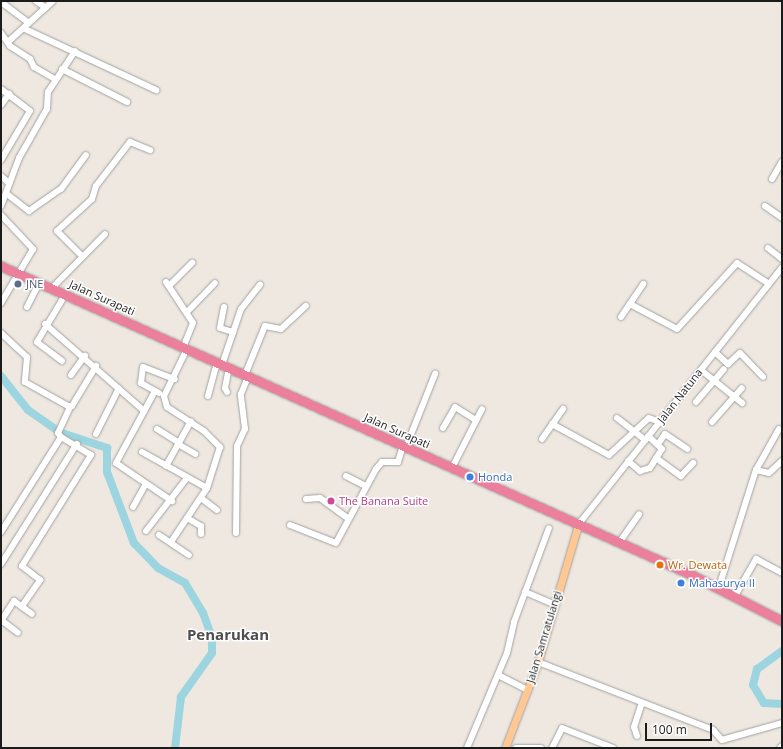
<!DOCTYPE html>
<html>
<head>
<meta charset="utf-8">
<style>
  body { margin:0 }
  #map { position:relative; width:783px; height:749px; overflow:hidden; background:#eee8e0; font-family:"Open Sans",sans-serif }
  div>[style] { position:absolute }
  .river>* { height:8px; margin:-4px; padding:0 4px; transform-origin:4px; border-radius:4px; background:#9cd5e0 }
  .roads { filter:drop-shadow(0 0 1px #a2a2a2) drop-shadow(0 0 1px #a2a2a2) }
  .minor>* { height:6px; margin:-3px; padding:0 3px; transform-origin:3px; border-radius:3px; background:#fff }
  .major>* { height:7px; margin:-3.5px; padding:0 3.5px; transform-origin:3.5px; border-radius:3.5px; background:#ffc893 }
  .highway>* { height:9px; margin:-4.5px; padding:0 4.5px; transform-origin:4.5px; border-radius:4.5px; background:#ec809c }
  .dots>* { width:11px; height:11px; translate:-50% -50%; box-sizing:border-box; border:2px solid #fff; border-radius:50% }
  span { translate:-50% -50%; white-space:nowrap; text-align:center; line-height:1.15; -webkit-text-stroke:3px #fff; paint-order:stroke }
  .service-label { font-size:11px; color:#4e5e75 }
  .left { translate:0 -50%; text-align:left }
  .street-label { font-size:11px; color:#1b1b1b }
  .shop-label { font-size:11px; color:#366cbe }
  .hotel-label { font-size:11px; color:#b23c85 }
  .food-label { font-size:11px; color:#c56008 }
  .district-label { font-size:15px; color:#4e4e4e; font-weight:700 }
  .frame { position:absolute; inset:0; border:2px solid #1b1b1b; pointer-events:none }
  .scale { position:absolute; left:645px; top:723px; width:67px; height:18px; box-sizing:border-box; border:2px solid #1b1b1b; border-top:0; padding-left:5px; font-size:12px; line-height:14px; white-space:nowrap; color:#1b1b1b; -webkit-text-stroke:3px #fff; paint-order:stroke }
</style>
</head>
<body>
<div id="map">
  <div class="river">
    <i style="left:1px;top:376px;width:43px;rotate:51.5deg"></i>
    <i style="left:28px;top:410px;width:38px;rotate:35deg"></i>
    <i style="left:59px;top:432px;width:51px;rotate:18.4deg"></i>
    <i style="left:107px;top:448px;width:24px;rotate:90deg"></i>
    <i style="left:107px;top:472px;width:76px;rotate:69.2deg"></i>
    <i style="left:134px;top:543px;width:35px;rotate:46deg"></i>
    <i style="left:158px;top:568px;width:31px;rotate:29deg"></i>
    <i style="left:185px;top:583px;width:35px;rotate:59deg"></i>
    <i style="left:203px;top:613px;width:27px;rotate:70deg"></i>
    <i style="left:212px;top:638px;width:15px;rotate:90deg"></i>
    <i style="left:212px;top:653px;width:54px;rotate:125.2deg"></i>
    <i style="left:181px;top:697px;width:51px;rotate:96.7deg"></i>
    <i style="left:782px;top:651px;width:31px;rotate:144deg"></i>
    <i style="left:757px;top:669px;width:16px;rotate:104deg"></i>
    <i style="left:753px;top:685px;width:21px;rotate:59deg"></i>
    <i style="left:764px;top:703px;width:18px;rotate:3deg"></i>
  </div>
  <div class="roads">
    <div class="minor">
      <i style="left:36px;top:1px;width:12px;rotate:35deg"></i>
      <i style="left:1px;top:2px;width:34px;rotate:37deg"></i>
      <i style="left:25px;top:29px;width:145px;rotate:25deg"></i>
      <i style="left:1px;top:33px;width:16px;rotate:55deg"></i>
      <i style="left:10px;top:46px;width:24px;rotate:33deg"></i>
      <i style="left:30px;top:59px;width:9px;rotate:63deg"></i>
      <i style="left:34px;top:67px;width:24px;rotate:30deg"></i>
      <i style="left:9px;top:41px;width:59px;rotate:-42.3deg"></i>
      <i style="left:62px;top:69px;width:73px;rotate:26.9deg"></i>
      <i style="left:1px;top:89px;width:36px;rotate:37deg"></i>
      <i style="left:30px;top:111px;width:57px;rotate:120.6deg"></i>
      <i style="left:1px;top:105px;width:14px;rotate:-54deg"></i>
      <i style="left:1px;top:176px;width:11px;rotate:41deg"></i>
      <i style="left:772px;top:179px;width:20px;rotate:-60deg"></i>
      <i style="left:7px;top:194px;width:28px;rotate:38deg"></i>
      <i style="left:29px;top:211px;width:39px;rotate:-35deg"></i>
      <i style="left:61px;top:189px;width:42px;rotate:-53.7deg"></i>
      <i style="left:1px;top:206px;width:51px;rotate:-69.4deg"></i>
      <i style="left:19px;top:158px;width:56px;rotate:-60.3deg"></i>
      <i style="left:47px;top:109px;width:17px;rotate:-87deg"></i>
      <i style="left:48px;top:92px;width:49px;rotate:-56.6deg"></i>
      <i style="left:765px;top:206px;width:21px;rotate:35deg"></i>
      <i style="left:1px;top:215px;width:47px;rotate:46.7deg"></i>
      <i style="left:33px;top:249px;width:63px;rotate:120.7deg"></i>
      <i style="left:768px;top:248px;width:18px;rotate:38deg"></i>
      <i style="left:81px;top:255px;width:34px;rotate:-135deg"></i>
      <i style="left:57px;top:231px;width:47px;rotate:-42.4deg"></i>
      <i style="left:92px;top:199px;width:14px;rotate:-73deg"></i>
      <i style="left:96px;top:186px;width:56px;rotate:-52.3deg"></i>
      <i style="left:130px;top:142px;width:22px;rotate:22deg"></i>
      <i style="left:166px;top:282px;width:49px;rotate:56.6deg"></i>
      <i style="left:193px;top:323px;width:27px;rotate:112deg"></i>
      <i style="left:169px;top:286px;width:33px;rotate:-45deg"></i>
      <i style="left:51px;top:289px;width:77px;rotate:-45.5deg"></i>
      <i style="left:630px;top:304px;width:53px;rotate:28deg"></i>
      <i style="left:677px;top:329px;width:89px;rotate:-47.7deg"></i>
      <i style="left:737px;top:263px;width:38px;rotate:33deg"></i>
      <i style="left:27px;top:307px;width:27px;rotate:-63deg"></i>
      <i style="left:224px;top:307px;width:21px;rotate:101deg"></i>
      <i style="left:220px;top:328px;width:14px;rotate:17deg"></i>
      <i style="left:187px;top:312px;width:40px;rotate:-46deg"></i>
      <i style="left:621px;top:317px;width:40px;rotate:-56deg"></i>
      <i style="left:45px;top:324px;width:132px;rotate:41.3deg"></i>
      <i style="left:1px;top:333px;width:35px;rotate:43deg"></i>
      <i style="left:27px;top:357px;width:25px;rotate:95deg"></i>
      <i style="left:25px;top:382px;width:49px;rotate:29.2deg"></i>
      <i style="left:68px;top:406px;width:4px"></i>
      <i style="left:72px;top:406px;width:47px;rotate:-59deg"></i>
      <i style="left:715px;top:352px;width:18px;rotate:43deg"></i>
      <i style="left:728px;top:364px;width:16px;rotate:-43deg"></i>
      <i style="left:740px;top:353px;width:33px;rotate:46deg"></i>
      <i style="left:62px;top:361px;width:31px;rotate:-143deg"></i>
      <i style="left:37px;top:342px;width:55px;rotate:-59.2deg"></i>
      <i style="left:222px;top:365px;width:59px;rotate:-71.3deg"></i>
      <i style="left:241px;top:309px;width:31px;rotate:-52deg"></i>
      <i style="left:701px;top:370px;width:53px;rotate:38.8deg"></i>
      <i style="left:71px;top:375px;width:24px;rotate:-54deg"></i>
      <i style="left:245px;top:375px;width:53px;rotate:-67.8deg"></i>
      <i style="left:265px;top:326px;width:16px;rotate:11deg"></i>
      <i style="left:281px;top:329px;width:34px;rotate:-43deg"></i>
      <i style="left:155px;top:391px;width:82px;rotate:118.4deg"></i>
      <i style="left:116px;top:463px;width:68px;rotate:34.2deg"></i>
      <i style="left:227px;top:392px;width:4px;rotate:-117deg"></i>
      <i style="left:225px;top:388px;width:20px;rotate:-79deg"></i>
      <i style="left:159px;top:393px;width:21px;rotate:-151deg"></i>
      <i style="left:141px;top:383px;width:16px;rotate:-83deg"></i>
      <i style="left:143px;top:367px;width:34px;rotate:21deg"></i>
      <i style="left:164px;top:396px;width:11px;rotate:75deg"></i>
      <i style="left:167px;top:407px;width:44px;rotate:33deg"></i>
      <i style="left:204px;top:431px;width:23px;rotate:45deg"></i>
      <i style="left:220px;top:447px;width:43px;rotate:107.6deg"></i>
      <i style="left:207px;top:488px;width:65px;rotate:123.7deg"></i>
      <i style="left:164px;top:396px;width:52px;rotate:-63.9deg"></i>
      <i style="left:208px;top:396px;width:34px;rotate:-75deg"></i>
      <i style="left:696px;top:402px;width:43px;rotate:-49.7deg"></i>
      <i style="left:617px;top:418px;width:36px;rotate:38deg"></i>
      <i style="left:712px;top:422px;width:45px;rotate:-48.6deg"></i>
      <i style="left:552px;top:424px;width:65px;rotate:28.5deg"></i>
      <i style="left:609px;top:455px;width:54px;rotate:-42.8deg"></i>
      <i style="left:649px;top:418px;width:12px;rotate:20deg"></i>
      <i style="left:443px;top:428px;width:24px;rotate:-60deg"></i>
      <i style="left:455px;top:407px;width:25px;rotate:32deg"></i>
      <i style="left:157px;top:429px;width:26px;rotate:32deg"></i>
      <i style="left:96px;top:434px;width:51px;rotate:-63.4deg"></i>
      <i style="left:542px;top:439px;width:37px;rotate:-55deg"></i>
      <i style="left:178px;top:444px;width:20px;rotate:30deg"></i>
      <i style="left:658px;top:444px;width:12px;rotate:-55deg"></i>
      <i style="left:665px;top:434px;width:27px;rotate:34deg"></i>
      <i style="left:406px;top:447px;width:79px;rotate:-68.3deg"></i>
      <i style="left:142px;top:452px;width:74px;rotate:29deg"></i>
      <i style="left:656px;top:458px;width:31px;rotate:36deg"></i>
      <i style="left:681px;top:476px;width:18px;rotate:-47deg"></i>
      <i style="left:628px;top:461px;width:16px;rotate:40deg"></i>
      <i style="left:640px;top:471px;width:10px;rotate:-17deg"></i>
      <i style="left:650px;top:468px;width:22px;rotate:-58deg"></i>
      <i style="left:662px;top:449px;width:19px;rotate:-137deg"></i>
      <i style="left:166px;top:466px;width:51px;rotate:-60.9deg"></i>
      <i style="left:452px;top:468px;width:66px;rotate:-63deg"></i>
      <i style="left:756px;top:470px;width:13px;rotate:13deg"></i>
      <i style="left:769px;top:473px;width:18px;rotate:-43deg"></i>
      <i style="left:346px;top:476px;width:22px;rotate:27deg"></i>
      <i style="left:201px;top:498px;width:20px;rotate:37deg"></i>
      <i style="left:306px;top:499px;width:14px;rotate:-4deg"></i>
      <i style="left:320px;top:498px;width:34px;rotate:36deg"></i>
      <i style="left:133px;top:507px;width:25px;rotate:-61deg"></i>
      <i style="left:187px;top:518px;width:16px;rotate:30deg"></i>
      <i style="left:201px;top:526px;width:8px;rotate:90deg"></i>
      <i style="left:290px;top:525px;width:49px;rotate:21.4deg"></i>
      <i style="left:336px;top:543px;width:84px;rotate:-61.6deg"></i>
      <i style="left:376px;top:469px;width:9px;rotate:-49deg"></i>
      <i style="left:382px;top:462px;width:16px"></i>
      <i style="left:398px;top:462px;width:17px;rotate:-73deg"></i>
      <i style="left:578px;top:525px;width:328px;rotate:-51.6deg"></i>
      <i style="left:146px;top:531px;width:67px;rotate:-52.3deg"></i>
      <i style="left:1px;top:532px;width:112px;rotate:-57.7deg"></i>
      <i style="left:61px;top:437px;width:5px;rotate:-127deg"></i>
      <i style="left:58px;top:433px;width:29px;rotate:-65deg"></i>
      <i style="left:236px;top:533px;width:87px;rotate:-89.3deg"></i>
      <i style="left:237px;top:446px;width:19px;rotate:-65deg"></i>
      <i style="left:245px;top:429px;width:35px;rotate:-97deg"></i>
      <i style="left:241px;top:394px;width:18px;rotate:-68deg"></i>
      <i style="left:159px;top:535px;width:36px;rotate:34deg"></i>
      <i style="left:619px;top:543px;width:35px;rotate:-55deg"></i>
      <i style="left:1px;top:564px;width:142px;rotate:-57.7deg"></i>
      <i style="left:719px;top:587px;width:123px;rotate:-72.5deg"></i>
      <i style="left:756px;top:470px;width:47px;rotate:-60.7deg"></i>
      <i style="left:525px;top:592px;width:33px;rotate:23deg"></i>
      <i style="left:735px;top:596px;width:43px;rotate:-60.4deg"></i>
      <i style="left:756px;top:559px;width:30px;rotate:28deg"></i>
      <i style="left:22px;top:606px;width:32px;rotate:-55deg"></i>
      <i style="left:40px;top:580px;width:23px;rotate:-142deg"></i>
      <i style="left:22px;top:566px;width:131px;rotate:-58.1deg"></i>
      <i style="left:91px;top:455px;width:35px;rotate:-149deg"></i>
      <i style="left:1px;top:620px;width:21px;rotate:37deg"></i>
      <i style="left:1px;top:621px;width:24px;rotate:-57deg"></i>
      <i style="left:14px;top:601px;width:22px;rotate:36deg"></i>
      <i style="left:538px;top:662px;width:188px;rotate:21.2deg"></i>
      <i style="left:713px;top:730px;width:13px;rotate:48deg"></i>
      <i style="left:722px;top:740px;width:62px;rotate:-15.8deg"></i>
      <i style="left:498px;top:675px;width:34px;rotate:27deg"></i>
      <i style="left:637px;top:736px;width:9px;rotate:-108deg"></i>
      <i style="left:634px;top:727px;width:25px;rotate:-72deg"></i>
      <i style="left:467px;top:748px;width:103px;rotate:-67.2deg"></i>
      <i style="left:507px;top:653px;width:32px;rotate:-77deg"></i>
      <i style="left:514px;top:622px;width:100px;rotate:-69.6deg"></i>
      <i style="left:516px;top:748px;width:25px"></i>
      <i style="left:552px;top:748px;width:22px;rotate:-63deg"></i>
      <i style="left:562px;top:728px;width:55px;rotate:21.4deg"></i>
      <i style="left:780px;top:748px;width:3px;rotate:-45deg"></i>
    </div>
    <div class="major">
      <i style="left:505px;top:748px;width:92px;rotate:-69deg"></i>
      <i style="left:538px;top:662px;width:143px;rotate:-73.7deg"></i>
    </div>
    <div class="highway">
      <i style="left:1px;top:266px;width:757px;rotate:24.09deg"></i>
      <i style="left:692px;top:575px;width:101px;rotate:27.1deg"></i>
    </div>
  </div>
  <div class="dots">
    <i style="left:18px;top:284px;background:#5c6f8a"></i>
    <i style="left:470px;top:477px;background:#3f7fe0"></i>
    <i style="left:331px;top:501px;background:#d1479c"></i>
    <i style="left:660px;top:565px;background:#e8710a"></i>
    <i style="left:681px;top:583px;background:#3f7fe0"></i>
  </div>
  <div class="service-label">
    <span class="left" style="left:26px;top:284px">JNE</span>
  </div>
  <div class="street-label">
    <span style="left:102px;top:298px;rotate:24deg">Jalan Surapati</span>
    <span style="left:680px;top:396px;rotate:-52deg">Jalan Natuna</span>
    <span style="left:397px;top:431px;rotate:24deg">Jalan Surapati</span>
    <span style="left:544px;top:637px;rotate:-73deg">Jalan Samratulangi</span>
  </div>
  <div class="shop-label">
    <span class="left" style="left:478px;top:477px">Honda</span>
    <span class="left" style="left:689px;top:583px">Mahasurya II</span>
  </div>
  <div class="hotel-label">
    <span class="left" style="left:339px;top:501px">The Banana Suite</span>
  </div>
  <div class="food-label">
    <span class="left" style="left:668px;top:565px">Wr. Dewata</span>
  </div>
  <div class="district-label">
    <span style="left:228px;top:635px">Penarukan</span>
  </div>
  <div class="frame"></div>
  <div class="scale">100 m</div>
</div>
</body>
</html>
